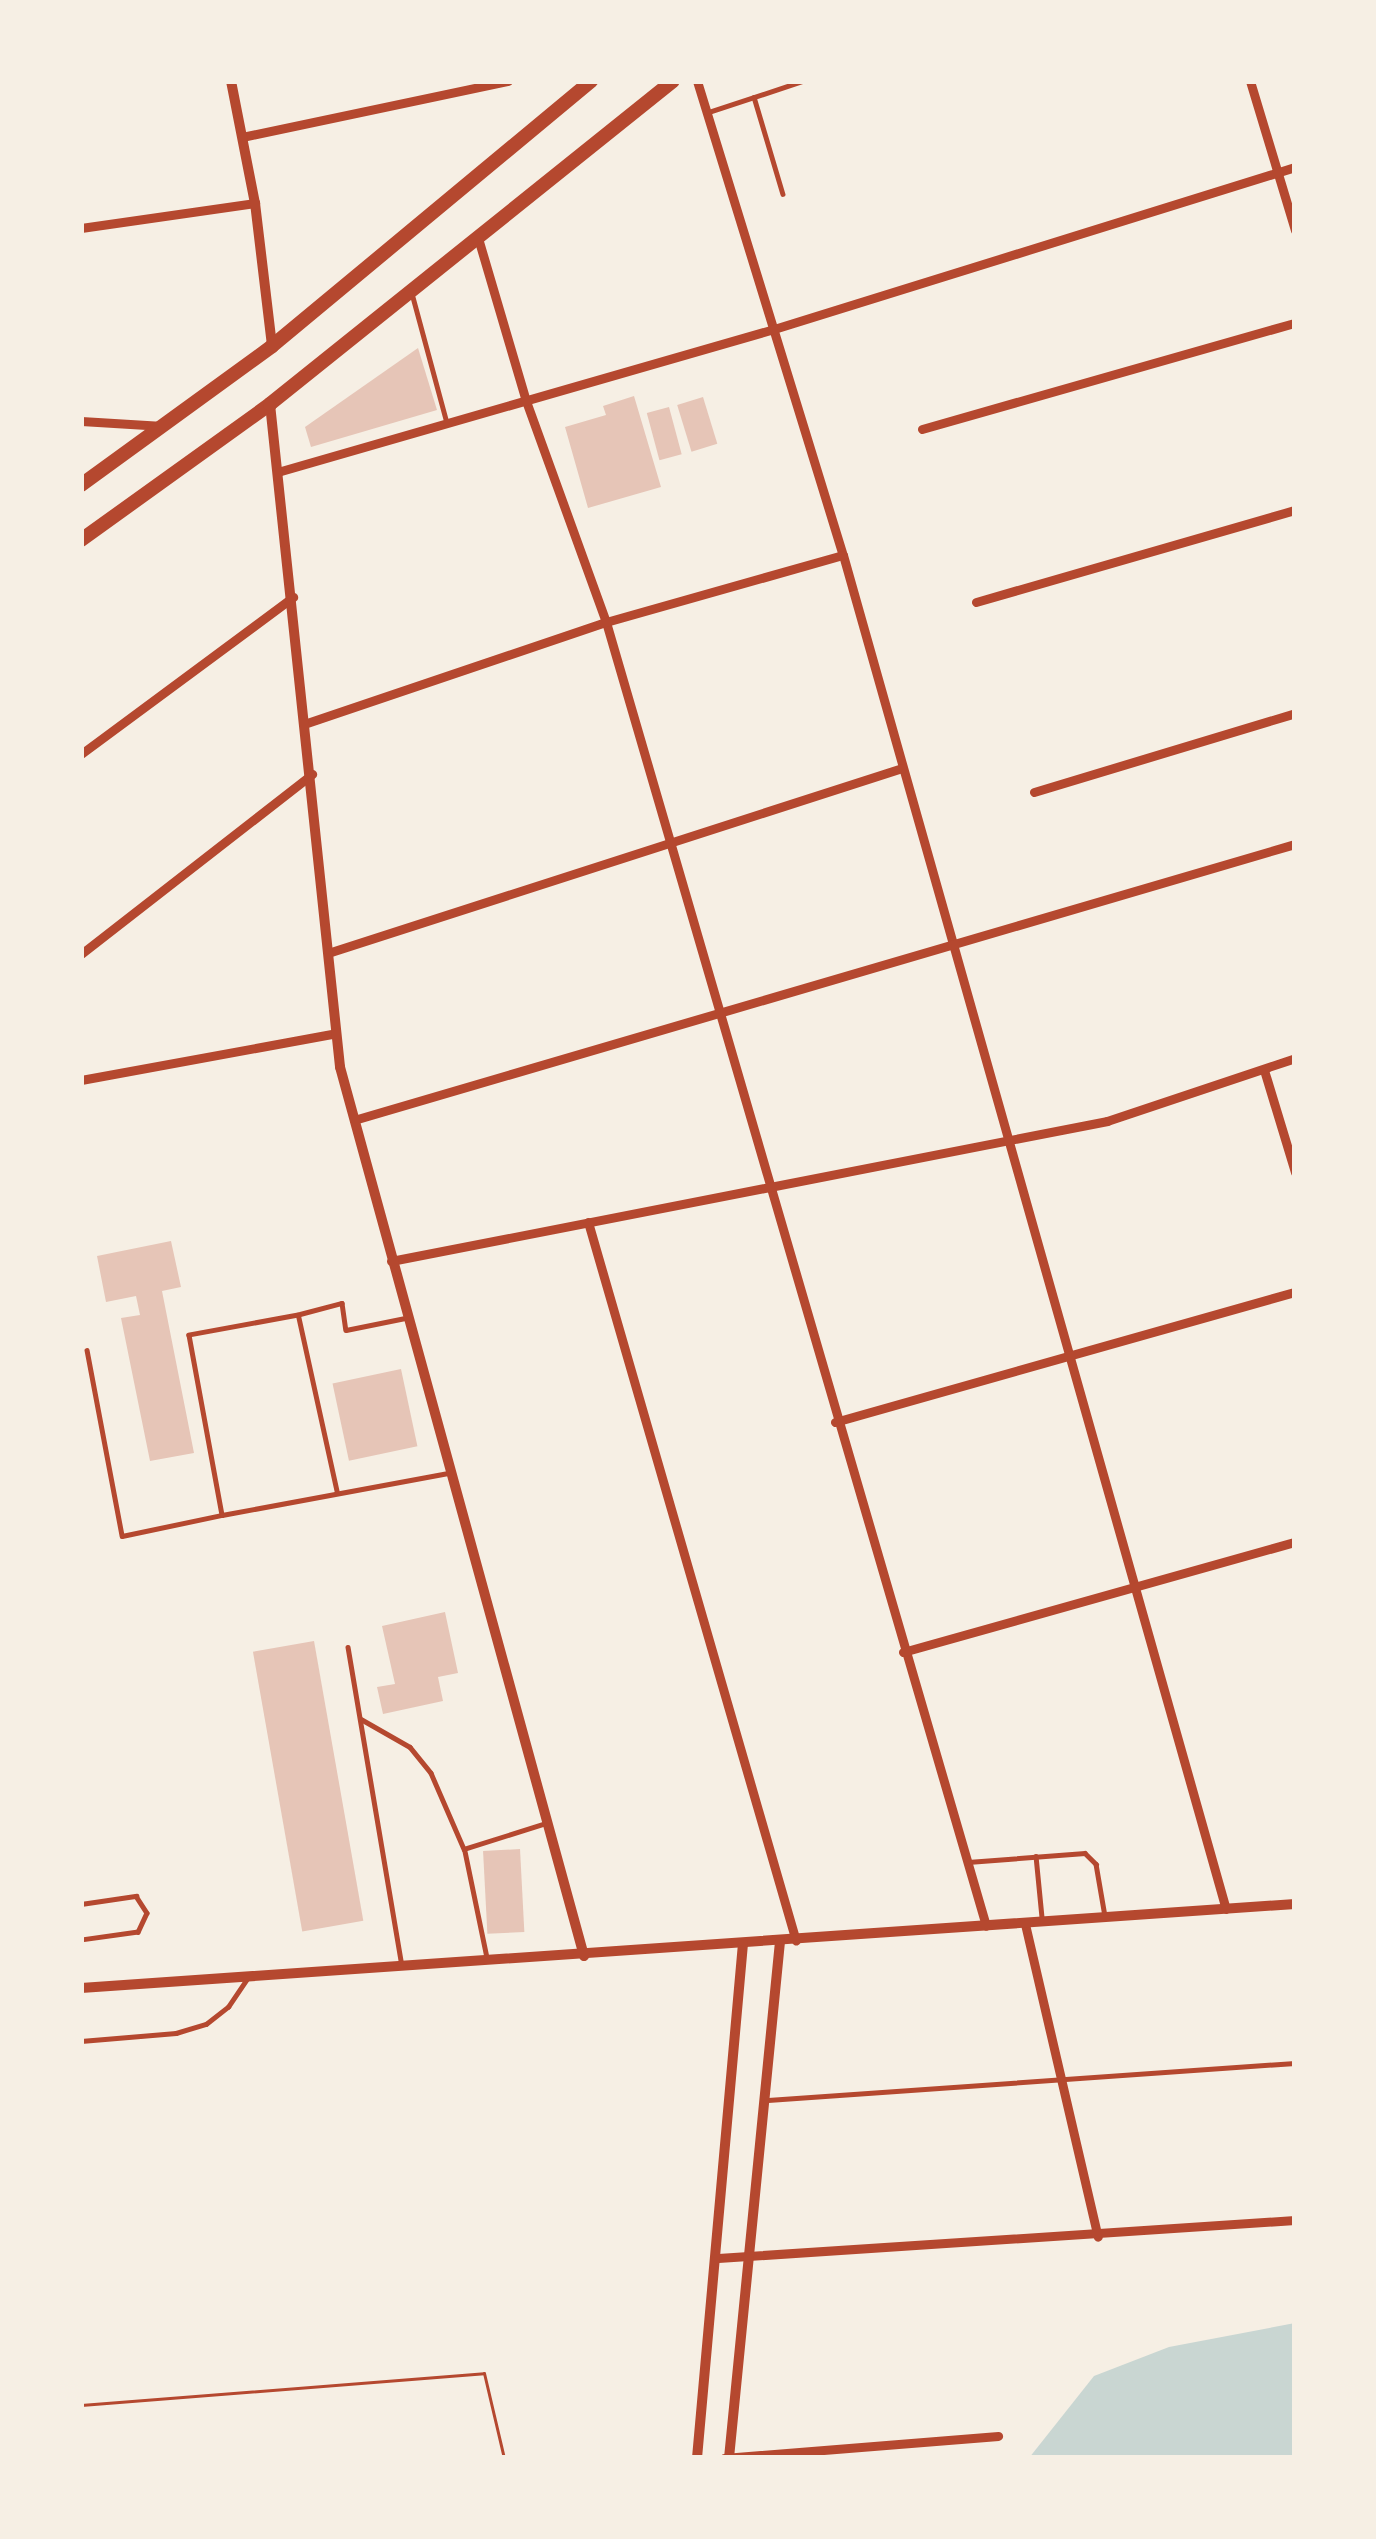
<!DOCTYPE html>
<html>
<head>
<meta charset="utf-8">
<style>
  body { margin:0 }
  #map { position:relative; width:1376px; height:2539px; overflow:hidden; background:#f6efe4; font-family:Manrope,sans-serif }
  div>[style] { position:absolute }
  .water>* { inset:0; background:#c9d6d2 }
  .building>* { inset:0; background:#e6c5b7; transform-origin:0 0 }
  .path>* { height:3px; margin:-1.5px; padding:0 1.5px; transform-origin:1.5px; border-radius:1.5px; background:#b5482f }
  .service>* { height:4.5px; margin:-2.25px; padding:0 2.25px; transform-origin:2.25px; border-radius:2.25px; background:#b5482f }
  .minor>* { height:9px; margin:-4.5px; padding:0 4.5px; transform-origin:4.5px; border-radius:4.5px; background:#b5482f }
  .tertiary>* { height:10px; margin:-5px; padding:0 5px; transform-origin:5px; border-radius:5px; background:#b5482f }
  .trunk>* { height:14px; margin:-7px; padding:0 7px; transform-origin:7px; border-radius:7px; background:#b5482f }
  span { translate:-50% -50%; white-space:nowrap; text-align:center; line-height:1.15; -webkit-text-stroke:12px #f6efe4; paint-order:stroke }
  .frame { position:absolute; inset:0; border:84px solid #f6efe4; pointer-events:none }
</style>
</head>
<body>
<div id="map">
  <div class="water">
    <i style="clip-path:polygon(1295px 2323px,1295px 2458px,1029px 2458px,1094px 2376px,1169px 2347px)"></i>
  </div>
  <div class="building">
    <i style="clip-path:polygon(418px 348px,437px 410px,311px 447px,305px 427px)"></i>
    <i style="clip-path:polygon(634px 396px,661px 487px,588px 508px,565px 427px,606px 415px,603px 406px)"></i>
    <i style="left:703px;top:397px;width:49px;height:27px;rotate:73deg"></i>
    <i style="left:669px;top:407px;width:49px;height:23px;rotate:75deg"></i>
    <i style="clip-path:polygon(171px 1241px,181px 1287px,162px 1291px,194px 1453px,150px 1461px,121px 1318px,140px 1315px,136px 1296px,106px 1302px,97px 1256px)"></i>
    <i style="left:401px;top:1369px;width:79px;height:70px;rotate:78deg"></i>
    <i style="clip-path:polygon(445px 1612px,458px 1673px,438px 1677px,443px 1701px,383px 1714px,377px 1687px,395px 1684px,382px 1626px)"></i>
    <i style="left:314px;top:1641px;width:284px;height:62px;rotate:80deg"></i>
    <i style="left:520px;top:1849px;width:83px;height:37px;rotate:87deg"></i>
  </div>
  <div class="path">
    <i style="left:81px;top:2405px;width:404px;rotate:-4.5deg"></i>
    <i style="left:484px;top:2373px;width:87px;rotate:76.8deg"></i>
  </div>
  <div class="service">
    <i style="left:754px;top:97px;width:101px;rotate:73.4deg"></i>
    <i style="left:709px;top:112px;width:99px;rotate:-18.3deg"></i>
    <i style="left:413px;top:297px;width:126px;rotate:74.9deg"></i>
    <i style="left:300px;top:1314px;width:43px;rotate:-14.7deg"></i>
    <i style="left:342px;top:1303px;width:27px;rotate:82deg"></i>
    <i style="left:346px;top:1330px;width:60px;rotate:-11.5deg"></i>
    <i style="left:87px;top:1350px;width:189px;rotate:79.3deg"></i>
    <i style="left:122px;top:1536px;width:102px;rotate:-11.9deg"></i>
    <i style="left:337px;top:1493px;width:182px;rotate:-102.4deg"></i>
    <i style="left:298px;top:1315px;width:111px;rotate:169.6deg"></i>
    <i style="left:189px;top:1335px;width:183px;rotate:79.6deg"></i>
    <i style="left:222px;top:1515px;width:231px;rotate:-10.5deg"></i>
    <i style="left:348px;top:1647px;width:318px;rotate:80.4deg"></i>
    <i style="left:361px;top:1719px;width:56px;rotate:29.7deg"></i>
    <i style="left:410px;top:1747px;width:33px;rotate:51deg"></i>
    <i style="left:431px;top:1773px;width:83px;rotate:66.5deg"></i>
    <i style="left:1036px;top:1856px;width:61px;rotate:84.4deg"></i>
    <i style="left:968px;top:1862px;width:117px;rotate:-4.4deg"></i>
    <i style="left:1085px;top:1853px;width:16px;rotate:45deg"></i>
    <i style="left:1096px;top:1864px;width:53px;rotate:80.2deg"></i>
    <i style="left:81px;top:1904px;width:56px;rotate:-8.3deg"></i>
    <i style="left:136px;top:1896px;width:20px;rotate:57deg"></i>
    <i style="left:147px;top:1913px;width:21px;rotate:115deg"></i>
    <i style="left:138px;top:1932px;width:58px;rotate:172deg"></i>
    <i style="left:487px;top:1960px;width:113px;rotate:-101.7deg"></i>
    <i style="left:464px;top:1849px;width:86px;rotate:-17.6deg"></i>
    <i style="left:81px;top:2041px;width:95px;rotate:-4.8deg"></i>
    <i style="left:176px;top:2033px;width:31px;rotate:-17deg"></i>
    <i style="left:206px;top:2024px;width:28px;rotate:-38deg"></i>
    <i style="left:228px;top:2007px;width:36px;rotate:-56deg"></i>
    <i style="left:768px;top:2100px;width:528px;rotate:-4.02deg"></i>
  </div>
  <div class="minor">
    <i style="left:697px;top:81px;width:496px;rotate:72.9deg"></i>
    <i style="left:843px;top:555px;width:1407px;rotate:74.21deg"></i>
    <i style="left:1250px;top:81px;width:156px;rotate:73.2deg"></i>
    <i style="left:242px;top:137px;width:272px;rotate:-11.9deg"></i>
    <i style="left:81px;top:228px;width:176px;rotate:-8.2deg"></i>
    <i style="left:478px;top:238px;width:170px;rotate:73.6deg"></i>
    <i style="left:526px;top:401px;width:235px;rotate:70.1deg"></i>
    <i style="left:606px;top:622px;width:1358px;rotate:73.75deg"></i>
    <i style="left:81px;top:421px;width:82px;rotate:3.5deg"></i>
    <i style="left:922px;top:429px;width:388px;rotate:-15.9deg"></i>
    <i style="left:281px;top:471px;width:513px;rotate:-16.07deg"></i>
    <i style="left:774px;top:329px;width:546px;rotate:-17.27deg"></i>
    <i style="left:976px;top:602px;width:332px;rotate:-16.1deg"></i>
    <i style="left:307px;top:723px;width:316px;rotate:-18.7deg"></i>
    <i style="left:606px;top:622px;width:246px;rotate:-15.8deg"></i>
    <i style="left:81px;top:754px;width:264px;rotate:-36.5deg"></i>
    <i style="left:1034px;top:792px;width:273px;rotate:-16.8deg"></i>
    <i style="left:331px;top:952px;width:600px;rotate:-17.86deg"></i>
    <i style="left:81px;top:954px;width:293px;rotate:-37.9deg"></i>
    <i style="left:1264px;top:1070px;width:107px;rotate:73.1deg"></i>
    <i style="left:81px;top:1080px;width:259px;rotate:-10.4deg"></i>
    <i style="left:354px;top:1120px;width:981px;rotate:-16.35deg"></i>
    <i style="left:588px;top:1222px;width:748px;rotate:73.87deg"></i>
    <i style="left:391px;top:1261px;width:730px;rotate:-11.06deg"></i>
    <i style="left:1107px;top:1121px;width:198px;rotate:-18.5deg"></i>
    <i style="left:835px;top:1422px;width:478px;rotate:-15.8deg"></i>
    <i style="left:903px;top:1652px;width:407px;rotate:-15.7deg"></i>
    <i style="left:1025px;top:1924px;width:321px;rotate:76.9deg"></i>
    <i style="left:718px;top:2258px;width:578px;rotate:-3.77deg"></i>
    <i style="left:724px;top:2458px;width:275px;rotate:-4.6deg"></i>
  </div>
  <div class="tertiary">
    <i style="left:231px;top:81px;width:124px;rotate:78.9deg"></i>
    <i style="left:255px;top:203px;width:144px;rotate:83.2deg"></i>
    <i style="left:270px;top:404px;width:667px;rotate:83.97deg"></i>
    <i style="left:340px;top:1067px;width:922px;rotate:74.65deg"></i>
    <i style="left:81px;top:1988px;width:1217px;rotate:-3.96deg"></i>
    <i style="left:697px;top:2458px;width:516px;rotate:-84.89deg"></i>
    <i style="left:729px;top:2458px;width:519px;rotate:-84.36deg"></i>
  </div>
  <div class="trunk">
    <i style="left:81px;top:485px;width:236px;rotate:-36deg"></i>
    <i style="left:272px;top:346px;width:415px;rotate:-39.7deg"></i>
    <i style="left:81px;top:540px;width:233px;rotate:-35.7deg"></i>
    <i style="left:270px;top:404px;width:516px;rotate:-38.71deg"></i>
  </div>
  <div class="frame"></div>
</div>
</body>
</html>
